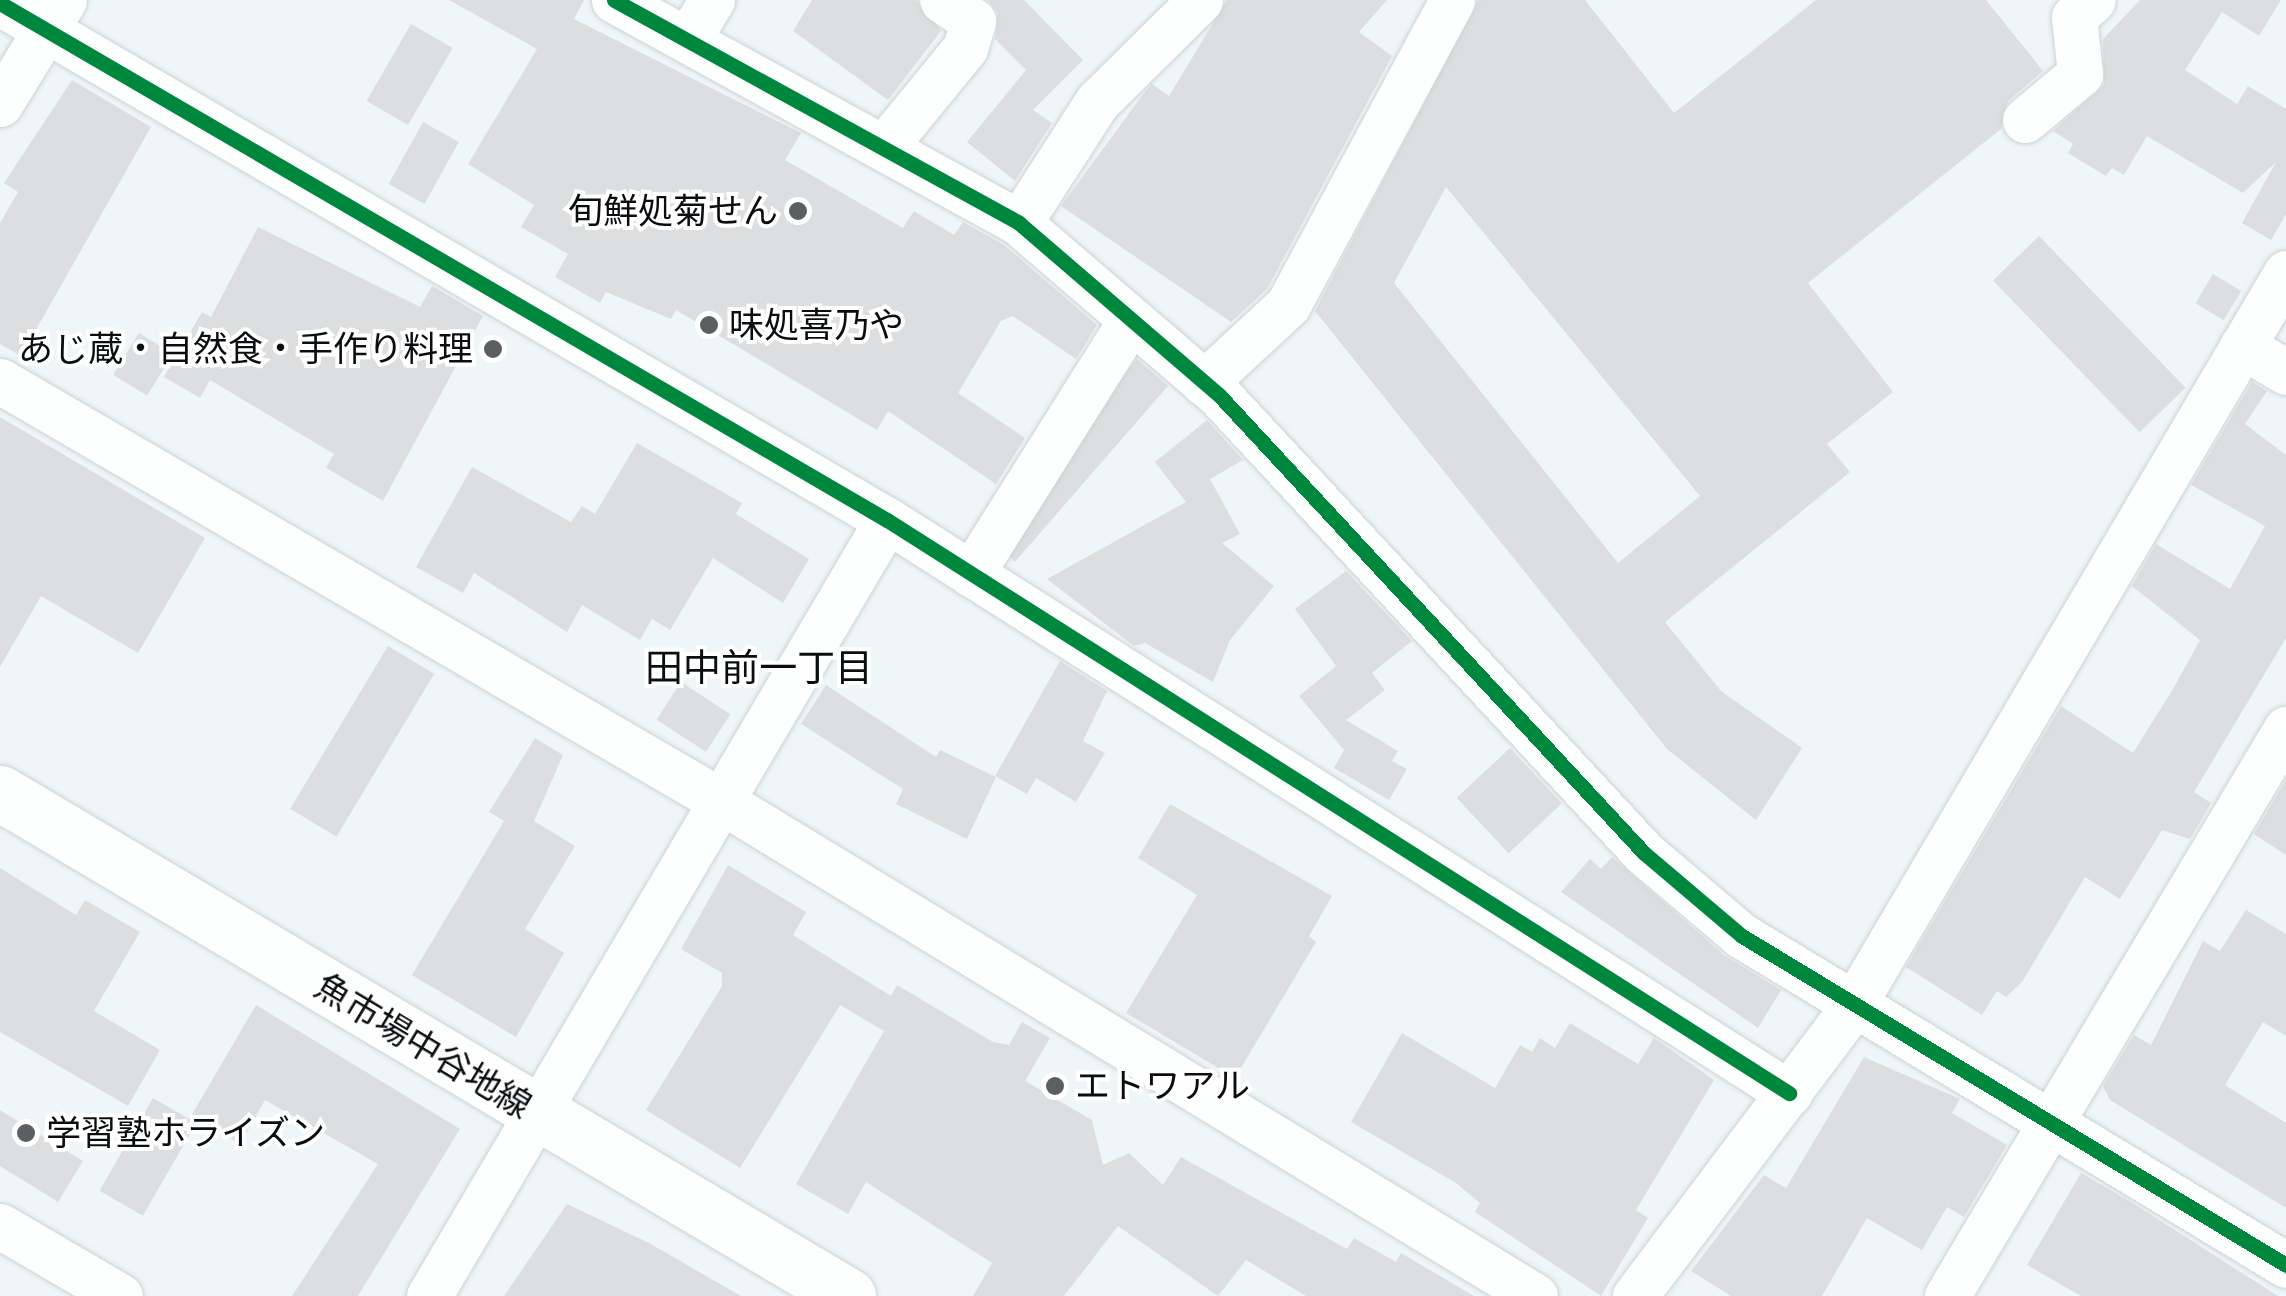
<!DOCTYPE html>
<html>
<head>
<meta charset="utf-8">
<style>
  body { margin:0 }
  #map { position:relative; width:2286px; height:1296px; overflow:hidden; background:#eff6f9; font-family:"Zilla Slab","Noto Sans JP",serif }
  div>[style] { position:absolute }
  .building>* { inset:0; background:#dddedf; transform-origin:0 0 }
  .roads { filter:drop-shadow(0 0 2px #cdd3d5) drop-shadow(0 0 2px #cdd3d5) }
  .minor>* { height:45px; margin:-22.5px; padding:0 22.5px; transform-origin:22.5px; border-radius:22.5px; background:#fdfefe }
  .tertiary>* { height:55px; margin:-27.5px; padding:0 27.5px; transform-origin:27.5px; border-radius:27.5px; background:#fdfefe }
  .cycleway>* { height:15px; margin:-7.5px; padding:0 7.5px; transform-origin:7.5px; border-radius:7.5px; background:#00873e }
  .dots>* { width:28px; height:28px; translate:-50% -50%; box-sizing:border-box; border:5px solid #fff; border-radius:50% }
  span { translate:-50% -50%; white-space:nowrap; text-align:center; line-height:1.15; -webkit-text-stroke:8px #fff; paint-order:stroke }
  .poi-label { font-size:35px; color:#0a0e10 }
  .right { translate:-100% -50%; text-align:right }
  .left { translate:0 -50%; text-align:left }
  .street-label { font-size:35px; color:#0a0e10 }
  .neighbourhood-label { font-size:38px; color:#0a0e10 }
</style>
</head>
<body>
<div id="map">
  <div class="building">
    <i style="clip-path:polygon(449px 0,584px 0,574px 19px,801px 133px,785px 160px,903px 228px,914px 211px,954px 235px,963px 222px,1004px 245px,1097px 325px,1076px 359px,1013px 316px,1001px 321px,958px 393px,1025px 438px,996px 484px,888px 411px,877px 430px,676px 310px,671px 319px,606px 292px,600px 303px,555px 277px,568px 254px,521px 227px,534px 205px,468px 164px,537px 49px)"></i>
    <i style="clip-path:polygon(812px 0,916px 0,941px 31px,888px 100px,793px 31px)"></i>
    <i style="clip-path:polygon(988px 0,1024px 0,1083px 60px,1033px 110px,1052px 123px,1015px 181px,967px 142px,1026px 70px,995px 39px,998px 13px)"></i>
    <i style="clip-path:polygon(1227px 0,1387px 0,1359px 32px,1392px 56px,1267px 289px,1231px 322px,1061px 206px,1144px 93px,1152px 84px,1169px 96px)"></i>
    <i style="clip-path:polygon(evenodd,1478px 0,1585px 0,1674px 113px,1816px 0,1986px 0,2043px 71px,2008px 101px,2001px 129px,1808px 283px,1893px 392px,1827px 444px,1850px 472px,1665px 622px,1721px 691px,1802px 748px,1756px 820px,1667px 749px,1315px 311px,1478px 0,1446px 187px,1700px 496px,1618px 563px,1394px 283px,1446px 187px)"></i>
    <i style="clip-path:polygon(2140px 0,2281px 0,2259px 36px,2222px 12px,2185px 70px,2237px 104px,2248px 86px,2286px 109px,2286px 214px,2271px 240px,2242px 223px,2276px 162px,2243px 193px,2147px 136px,2124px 175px,2112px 168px,2106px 176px,2068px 153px,2073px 144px,2053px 131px,2104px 85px,2103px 39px)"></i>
    <i style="left:411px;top:24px;width:48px;height:89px;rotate:30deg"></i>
    <i style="clip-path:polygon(72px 80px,151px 127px,21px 356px,0 344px,0 223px,18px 192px,4px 183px)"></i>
    <i style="left:423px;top:122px;width:41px;height:71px;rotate:29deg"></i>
    <i style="clip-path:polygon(258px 227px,420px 307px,432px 286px,483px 316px,383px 501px,326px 468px,334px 454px,210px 380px,200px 398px,164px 377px,202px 312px,211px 317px)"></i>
    <i style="left:2039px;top:236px;width:211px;height:64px;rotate:46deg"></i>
    <i style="left:2213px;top:274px;width:33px;height:34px;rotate:31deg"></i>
    <i style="left:139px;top:333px;width:40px;height:49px;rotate:32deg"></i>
    <i style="left:1137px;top:359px;width:41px;height:233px;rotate:41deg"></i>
    <i style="clip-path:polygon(2252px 382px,2267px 391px,2245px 424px,2286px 455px,2286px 638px,2194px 792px,2211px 803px,2190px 839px,2162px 830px,2120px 899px,2085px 877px,2022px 982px,2006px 997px,1997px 991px,1982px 1015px,1906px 967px,2061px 706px,2133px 753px,2173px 689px,2200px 640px,2132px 586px,2156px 544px,2230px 589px,2265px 526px,2191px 485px)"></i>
    <i style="clip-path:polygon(0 417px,205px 538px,138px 653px,41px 596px,0 667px)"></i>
    <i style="clip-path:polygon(1207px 420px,1243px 460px,1210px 479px,1240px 534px,1222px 543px,1274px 586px,1230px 640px,1213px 682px,1145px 643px,1134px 646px,1047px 579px,1186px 502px,1155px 462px)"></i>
    <i style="clip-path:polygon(637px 443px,742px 503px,736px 514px,809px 559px,783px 603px,713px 558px,670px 630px,652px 619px,640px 640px,582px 605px,567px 632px,474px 573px,463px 593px,416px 567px,472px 467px,571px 522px,582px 506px,595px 514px)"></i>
    <i style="clip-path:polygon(1346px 571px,1412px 641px,1372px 673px,1385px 690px,1346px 720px,1398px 751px,1392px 761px,1407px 769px,1389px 800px,1334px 768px,1344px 750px,1299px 696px,1336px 666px,1295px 609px)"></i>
    <i style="left:388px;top:646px;width:54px;height:190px;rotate:31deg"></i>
    <i style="clip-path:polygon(1060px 661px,1107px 691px,1083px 741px,1105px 753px,1076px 802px,1036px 778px,1027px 794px,995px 776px)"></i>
    <i style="left:681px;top:682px;width:59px;height:45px;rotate:33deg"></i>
    <i style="clip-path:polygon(826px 685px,936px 757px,940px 750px,996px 777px,967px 839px,896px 804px,903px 789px,801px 724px)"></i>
    <i style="clip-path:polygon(535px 738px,563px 755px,534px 821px,575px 846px,525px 929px,564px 953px,516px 1037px,412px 975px,504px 821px,489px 812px)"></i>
    <i style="left:1510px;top:748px;width:76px;height:73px;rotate:47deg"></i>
    <i style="clip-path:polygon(2286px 780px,2286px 855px,2254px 834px)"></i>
    <i style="clip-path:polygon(1170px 804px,1332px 896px,1309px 936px,1316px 942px,1235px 1078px,1126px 1013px,1197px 895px,1138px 858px)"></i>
    <i style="clip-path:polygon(1612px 857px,1725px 956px,1781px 990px,1758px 1028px,1561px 892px,1590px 859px,1601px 869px)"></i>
    <i style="clip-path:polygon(728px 865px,806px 912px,793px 935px,891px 996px,897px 985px,993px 1042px,1009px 1045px,1022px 1022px,1050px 1038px,1025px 1081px,1092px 1120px,1103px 1165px,1129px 1153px,1163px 1185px,1181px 1157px,1347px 1249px,1354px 1238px,1396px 1262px,1401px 1253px,1474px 1296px,1306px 1296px,1246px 1260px,1218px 1296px,1118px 1226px,1064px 1296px,973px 1296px,992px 1263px,866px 1182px,848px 1214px,796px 1184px,884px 1031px,840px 1005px,740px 1168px,646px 1110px,722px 986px,722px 973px,681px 949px)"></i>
    <i style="clip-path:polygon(0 868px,76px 915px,85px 900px,140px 932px,94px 1011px,160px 1050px,128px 1106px,0 1032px)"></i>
    <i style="clip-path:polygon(2246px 910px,2286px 934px,2286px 1036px,2263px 1022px,2225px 1085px,2286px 1123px,2286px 1208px,2110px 1100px,2103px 1086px,2134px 1035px,2151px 1045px,2203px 941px,2220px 951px)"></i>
    <i style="clip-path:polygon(256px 1005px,460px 1129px,358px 1296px,292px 1296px,378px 1164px,265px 1100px,240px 1144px,191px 1116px)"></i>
    <i style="clip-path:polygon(1570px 1023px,1638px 1064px,1654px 1038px,1714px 1080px,1636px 1210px,1648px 1218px,1601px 1296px,1475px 1212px,1480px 1203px,1456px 1183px,1351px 1122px,1402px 1033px,1495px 1088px,1520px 1045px,1532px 1052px,1540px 1038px,1555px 1048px)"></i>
    <i style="clip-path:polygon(1864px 1057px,1960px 1099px,1952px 1113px,2007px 1145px,1964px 1217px,1947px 1207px,1922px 1250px,1867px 1218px,1822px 1296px,1731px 1296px,1691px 1271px,1764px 1175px,1786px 1188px)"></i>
    <i style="left:153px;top:1098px;width:50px;height:107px;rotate:30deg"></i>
    <i style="clip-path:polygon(0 1110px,83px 1161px,58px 1202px,0 1166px)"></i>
    <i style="clip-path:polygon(2081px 1173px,2131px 1202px,2278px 1296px,2081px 1296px,2027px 1265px)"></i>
    <i style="clip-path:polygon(567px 1204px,649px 1243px,741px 1296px,504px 1296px)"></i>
  </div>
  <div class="roads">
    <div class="minor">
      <i style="left:614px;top:0;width:462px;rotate:28.8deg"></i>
      <i style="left:1019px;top:223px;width:264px;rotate:40.7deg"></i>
      <i style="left:1219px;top:395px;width:625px;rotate:47.14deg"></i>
      <i style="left:1644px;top:853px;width:128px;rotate:40.3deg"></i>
      <i style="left:1742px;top:936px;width:636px;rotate:31.16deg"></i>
      <i style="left:0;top:3px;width:1027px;rotate:30.24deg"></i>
      <i style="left:887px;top:520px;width:1069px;rotate:32.43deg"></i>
      <i style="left:688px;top:39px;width:46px;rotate:-58.4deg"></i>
      <i style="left:0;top:104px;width:122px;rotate:-58.4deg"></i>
      <i style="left:2025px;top:120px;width:72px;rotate:-39.9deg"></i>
      <i style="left:2080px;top:74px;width:57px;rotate:-96deg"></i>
      <i style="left:2074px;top:17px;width:25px;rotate:-42deg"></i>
      <i style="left:884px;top:147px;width:128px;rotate:-50.7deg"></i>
      <i style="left:965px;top:48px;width:28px;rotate:-73deg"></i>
      <i style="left:973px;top:21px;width:37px;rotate:-146deg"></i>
      <i style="left:1019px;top:223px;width:144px;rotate:-57.2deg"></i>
      <i style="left:1097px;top:102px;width:145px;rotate:-44.7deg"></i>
      <i style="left:2242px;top:346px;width:51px;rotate:30.6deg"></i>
      <i style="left:0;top:381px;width:840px;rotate:30.23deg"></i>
      <i style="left:726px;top:804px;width:947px;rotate:31.31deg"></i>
      <i style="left:1204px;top:383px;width:115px;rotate:-42.9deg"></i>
      <i style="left:1288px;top:305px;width:346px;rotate:-61.7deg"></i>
      <i style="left:971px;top:574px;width:300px;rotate:-57.8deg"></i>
      <i style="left:0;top:1226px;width:139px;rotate:30.3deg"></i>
      <i style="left:429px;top:1296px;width:901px;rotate:-59.45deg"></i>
      <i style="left:1635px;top:1296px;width:359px;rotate:-53deg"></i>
      <i style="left:1851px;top:1009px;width:855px;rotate:-59.42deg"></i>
      <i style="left:1947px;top:1296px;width:661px;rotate:-59.13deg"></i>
    </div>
    <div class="tertiary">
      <i style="left:0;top:793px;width:986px;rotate:30.67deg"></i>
    </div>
  </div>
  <div class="cycleway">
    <i style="left:614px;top:0;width:462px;rotate:28.8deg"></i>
    <i style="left:1019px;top:223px;width:264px;rotate:40.7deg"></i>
    <i style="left:1219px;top:395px;width:625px;rotate:47.14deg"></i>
    <i style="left:1644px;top:853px;width:128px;rotate:40.3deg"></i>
    <i style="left:1742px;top:936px;width:636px;rotate:31.16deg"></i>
    <i style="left:0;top:3px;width:1027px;rotate:30.24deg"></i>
    <i style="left:887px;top:520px;width:1069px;rotate:32.43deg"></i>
  </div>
  <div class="dots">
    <i style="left:798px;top:211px;background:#5a5f62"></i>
    <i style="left:709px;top:325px;background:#5a5f62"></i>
    <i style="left:493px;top:349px;background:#5a5f62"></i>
    <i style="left:1055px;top:1086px;background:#5a5f62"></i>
    <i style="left:26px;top:1133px;background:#5a5f62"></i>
  </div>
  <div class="poi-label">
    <span class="right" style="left:778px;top:211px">旬鮮処菊せん</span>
    <span class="left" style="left:729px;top:325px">味処喜乃や</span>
    <span class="right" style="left:473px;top:349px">あじ蔵・自然食・手作り料理</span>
    <span class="left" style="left:1075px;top:1086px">エトワアル</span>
    <span class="left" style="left:46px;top:1133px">学習塾ホライズン</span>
  </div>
  <div class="street-label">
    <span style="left:423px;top:1046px;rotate:31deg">魚市場中谷地線</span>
  </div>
  <div class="neighbourhood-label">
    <span style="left:759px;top:669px">田中前一丁目</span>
  </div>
</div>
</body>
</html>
